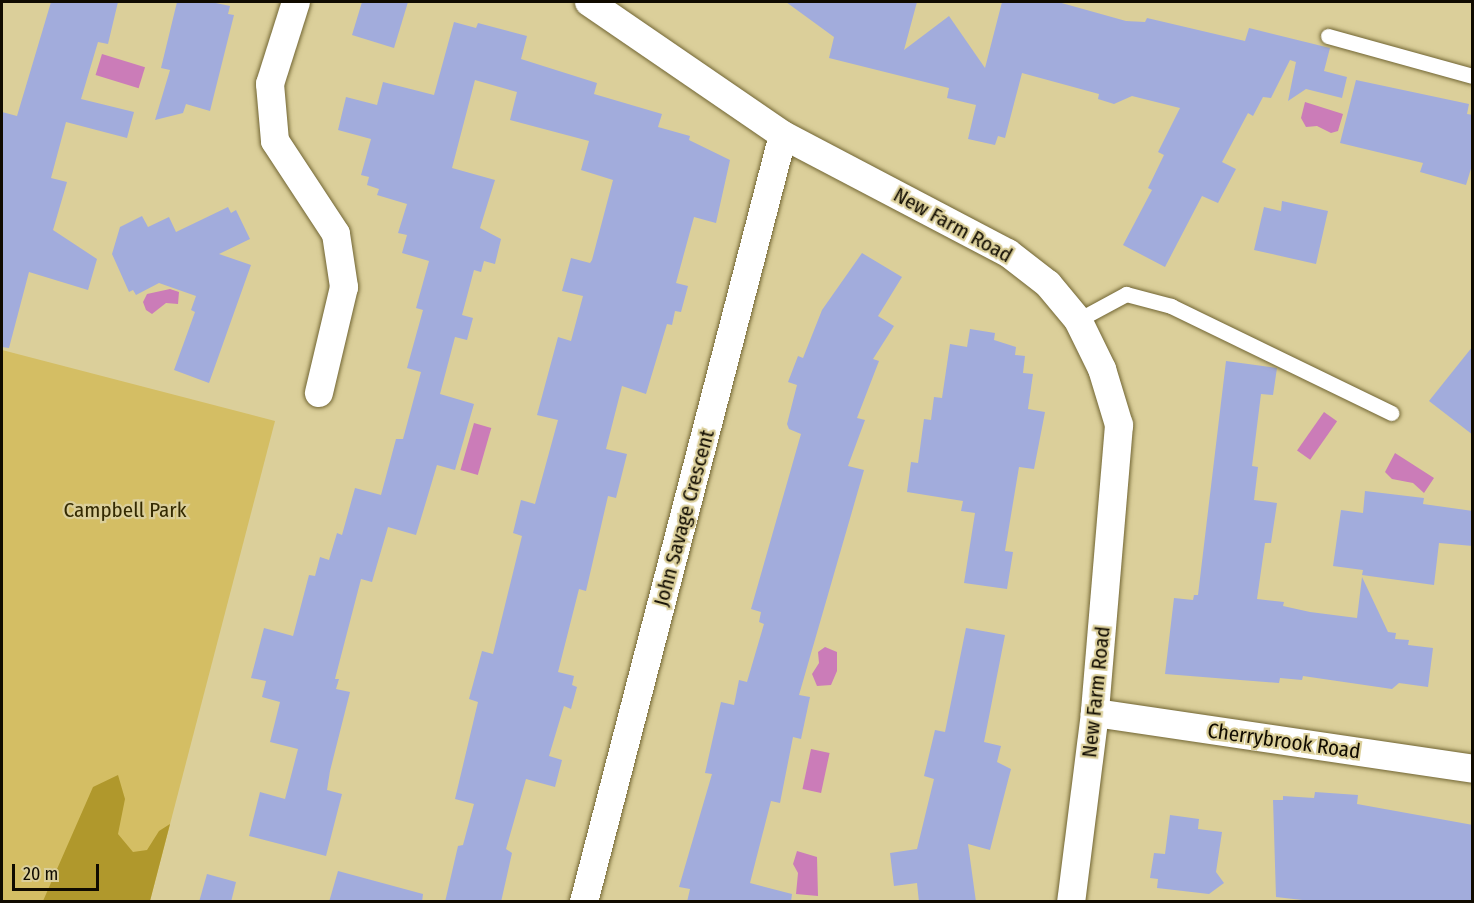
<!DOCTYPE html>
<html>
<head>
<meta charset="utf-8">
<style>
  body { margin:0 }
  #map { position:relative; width:1474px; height:903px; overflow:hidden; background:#dbcf9a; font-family:"Fira Sans Condensed",sans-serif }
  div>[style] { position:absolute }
  .green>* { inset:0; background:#d4be64 }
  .forest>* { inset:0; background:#b0982c }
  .water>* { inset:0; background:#cb7cb8; transform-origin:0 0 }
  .building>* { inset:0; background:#a2acdc }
  .roads { filter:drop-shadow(0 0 2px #716533) drop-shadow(0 0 2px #716533) }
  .service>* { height:15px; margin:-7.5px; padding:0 7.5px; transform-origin:7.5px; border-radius:7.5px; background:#fff }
  .minor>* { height:28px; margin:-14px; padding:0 14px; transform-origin:14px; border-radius:14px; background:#fff }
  span { translate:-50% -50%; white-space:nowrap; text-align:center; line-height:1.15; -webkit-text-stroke:4.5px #dbcf9a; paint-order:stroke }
  .street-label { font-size:21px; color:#100b00 }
  .park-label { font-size:21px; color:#332900 }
  .frame { position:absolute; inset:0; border:3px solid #100b00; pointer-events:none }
  .scale { position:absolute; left:12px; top:864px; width:87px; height:27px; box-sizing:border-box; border:3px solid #100b00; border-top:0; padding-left:8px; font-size:18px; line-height:21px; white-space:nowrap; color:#100b00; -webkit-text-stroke:4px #dbcf9a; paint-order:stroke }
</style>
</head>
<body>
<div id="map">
  <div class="green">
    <i style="clip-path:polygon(2px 350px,275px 421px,150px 901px,2px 901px)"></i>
  </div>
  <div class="forest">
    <i style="clip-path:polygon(118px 775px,125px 799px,118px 834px,133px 852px,147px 850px,159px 831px,170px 824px,150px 901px,43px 901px,93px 787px)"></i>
  </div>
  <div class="water">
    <i style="left:102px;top:54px;width:45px;height:22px;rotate:17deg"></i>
    <i style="clip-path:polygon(1305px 102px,1343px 114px,1338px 131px,1331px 133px,1317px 126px,1306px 127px,1301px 118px)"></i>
    <i style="clip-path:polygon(170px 289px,179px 292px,178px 304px,166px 303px,152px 314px,146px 310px,143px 302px,147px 294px)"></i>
    <i style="left:1324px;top:412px;width:16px;height:47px;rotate:35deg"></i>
    <i style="left:474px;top:423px;width:18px;height:49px;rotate:16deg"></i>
    <i style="clip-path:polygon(1395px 453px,1434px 478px,1424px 493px,1413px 483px,1392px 479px,1385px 472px)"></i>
    <i style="clip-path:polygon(825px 647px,837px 652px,837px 671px,831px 685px,817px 686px,812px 674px,819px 663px,818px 652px)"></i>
    <i style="left:811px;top:749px;width:19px;height:41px;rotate:12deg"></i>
    <i style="clip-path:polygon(797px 851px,817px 857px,818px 896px,796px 894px,798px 873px,793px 864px)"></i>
  </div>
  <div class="building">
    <i style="clip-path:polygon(51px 2px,118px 2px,108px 44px,98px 42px,81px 99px,134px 112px,127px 138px,66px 122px,51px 178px,67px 182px,53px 230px,97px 259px,88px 290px,29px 272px,9px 348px,2px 347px,2px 112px,17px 116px)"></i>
    <i style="clip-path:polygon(177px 2px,211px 2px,230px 6px,228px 14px,234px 15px,210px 111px,186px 104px,183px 113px,155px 120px,170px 70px,161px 68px)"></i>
    <i style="clip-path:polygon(362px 2px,408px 2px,394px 48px,352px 35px)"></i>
    <i style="clip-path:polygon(786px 2px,917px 2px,904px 50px,949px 16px,985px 68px,1002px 2px,1058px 2px,1126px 21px,1145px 22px,1147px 18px,1245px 41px,1249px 28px,1330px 48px,1324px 71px,1347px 77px,1342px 98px,1306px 89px,1288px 101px,1296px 62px,1290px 60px,1271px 98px,1263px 97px,1253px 116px,1248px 113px,1222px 162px,1236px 169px,1218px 203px,1202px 196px,1165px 267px,1123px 245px,1152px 190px,1148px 188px,1164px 155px,1158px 152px,1180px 108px,1132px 96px,1114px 104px,1098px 99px,1099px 94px,1022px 73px,1005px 138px,998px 136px,995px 145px,968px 139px,976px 105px,947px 98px,949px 88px,829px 58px,834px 37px)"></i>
    <i style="clip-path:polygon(454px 22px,476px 28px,478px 23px,527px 36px,521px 59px,597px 83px,594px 94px,662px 114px,658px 127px,690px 136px,689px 140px,730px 160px,716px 223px,694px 217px,676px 283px,688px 286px,681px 312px,675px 311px,672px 325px,667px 324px,646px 394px,622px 386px,606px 449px,627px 454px,616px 498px,608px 496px,586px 591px,579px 589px,558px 672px,574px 676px,572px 685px,577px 687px,571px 709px,564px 706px,549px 756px,562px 760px,555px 787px,526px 779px,506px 849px,512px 853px,501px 902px,445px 902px,458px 846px,463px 845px,474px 804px,455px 799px,478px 702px,469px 699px,482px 651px,493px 654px,522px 536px,513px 533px,521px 500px,535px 504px,558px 420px,537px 415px,558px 337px,571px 341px,583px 296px,562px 291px,571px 258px,590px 263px,592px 260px,613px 180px,581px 170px,589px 141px,510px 120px,517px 92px,475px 80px,452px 168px,495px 180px,480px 228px,501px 239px,495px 264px,484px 261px,481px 272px,474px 270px,462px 315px,473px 318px,467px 340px,455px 337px,440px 394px,474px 404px,455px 470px,437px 465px,416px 535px,388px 527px,372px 582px,361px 579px,335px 679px,339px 679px,336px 689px,350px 692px,330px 771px,327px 790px,342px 794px,326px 856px,249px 836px,260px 792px,285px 799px,298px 749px,270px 742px,280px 702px,262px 697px,266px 681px,251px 678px,264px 628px,293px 636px,309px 575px,315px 576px,320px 557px,329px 560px,337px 533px,342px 535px,355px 488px,381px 495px,396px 439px,403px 439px,421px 372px,407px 368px,423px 310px,416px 308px,429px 261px,402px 253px,407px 235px,398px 233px,407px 204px,377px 195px,379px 189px,367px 185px,369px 177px,361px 175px,371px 139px,338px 130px,346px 97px,377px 105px,383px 82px,434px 95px)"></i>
    <i style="clip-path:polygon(1356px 80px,1469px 104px,1467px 114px,1473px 115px,1473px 162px,1466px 185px,1420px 172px,1423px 163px,1340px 143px)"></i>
    <i style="clip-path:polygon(1282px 201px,1328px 211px,1316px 264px,1254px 250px,1264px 207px,1281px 211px)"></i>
    <i style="clip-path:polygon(228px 207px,231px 213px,236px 210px,250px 239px,219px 254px,251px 265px,209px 383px,174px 370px,195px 312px,191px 310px,196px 296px,159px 283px,136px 295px,133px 290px,129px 292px,112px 254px,120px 227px,142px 216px,148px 227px,169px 217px,176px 232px)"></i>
    <i style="clip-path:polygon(862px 253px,902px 277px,878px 316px,894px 326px,873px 359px,879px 361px,857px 418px,865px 420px,848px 466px,864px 470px,799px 695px,810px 697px,801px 739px,793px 737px,780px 803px,771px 801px,750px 883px,792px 894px,791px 902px,687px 902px,690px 889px,679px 887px,712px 774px,705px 773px,721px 702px,734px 705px,739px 680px,747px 682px,764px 624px,759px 622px,761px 612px,751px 609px,801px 434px,789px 429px,787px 424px,797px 385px,788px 382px,798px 356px,803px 358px,822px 310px)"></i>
    <i style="clip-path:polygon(970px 329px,995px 333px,994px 340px,1016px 347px,1015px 355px,1025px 356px,1023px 373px,1033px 374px,1028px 409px,1045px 412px,1034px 469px,1019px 467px,1005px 551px,1013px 552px,1007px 589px,964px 583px,975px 513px,961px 511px,963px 501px,907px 492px,911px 462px,918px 463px,924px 419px,931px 420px,934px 397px,942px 398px,950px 344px,967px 347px)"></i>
    <i style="clip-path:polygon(1473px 346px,1473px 435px,1429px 401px)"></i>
    <i style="clip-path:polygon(1226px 361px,1277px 368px,1273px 395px,1261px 394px,1252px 466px,1258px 467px,1254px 500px,1277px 503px,1271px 543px,1265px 543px,1257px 599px,1284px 602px,1283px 606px,1310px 612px,1357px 618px,1362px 577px,1388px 632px,1396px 633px,1395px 639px,1409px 640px,1408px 645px,1433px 648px,1428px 687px,1399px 683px,1392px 689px,1303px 676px,1302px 680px,1280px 678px,1279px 683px,1165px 674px,1174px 598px,1193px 600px,1194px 595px,1198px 595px)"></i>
    <i style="clip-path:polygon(1365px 491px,1424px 498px,1423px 504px,1473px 511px,1473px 546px,1439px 543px,1434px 585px,1362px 575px,1363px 570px,1333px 566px,1341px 510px,1363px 513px)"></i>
    <i style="clip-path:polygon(966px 628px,1005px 635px,984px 742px,1001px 746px,997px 762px,1011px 769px,990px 850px,968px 844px,976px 902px,919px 902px,917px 883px,894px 886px,890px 853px,917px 849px,934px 779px,924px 776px,935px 730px,945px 732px)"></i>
    <i style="clip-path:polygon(1315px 792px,1358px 795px,1357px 804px,1473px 825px,1473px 902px,1320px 902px,1276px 897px,1273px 800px,1283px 800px,1283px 796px,1314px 798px)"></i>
    <i style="clip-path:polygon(1170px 815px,1199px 819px,1198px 829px,1222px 832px,1216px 872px,1224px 883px,1209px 894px,1157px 888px,1158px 879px,1150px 878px,1154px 853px,1165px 854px)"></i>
    <i style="clip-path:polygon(338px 871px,423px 894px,422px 902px,329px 902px)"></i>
    <i style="clip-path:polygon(207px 874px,236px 882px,231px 902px,199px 902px)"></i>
  </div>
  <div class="roads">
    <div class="service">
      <i style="left:1328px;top:36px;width:149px;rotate:15.5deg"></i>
      <i style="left:1078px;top:320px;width:55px;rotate:-28.4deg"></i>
      <i style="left:1126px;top:294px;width:47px;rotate:14.9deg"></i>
      <i style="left:1171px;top:306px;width:245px;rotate:25.9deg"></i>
    </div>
    <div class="minor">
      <i style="left:296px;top:2px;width:86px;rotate:107.6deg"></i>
      <i style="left:270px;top:84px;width:57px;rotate:85deg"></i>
      <i style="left:275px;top:141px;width:111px;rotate:56.7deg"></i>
      <i style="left:336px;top:234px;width:54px;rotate:81.4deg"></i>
      <i style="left:344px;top:287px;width:109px;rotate:103.3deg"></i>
      <i style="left:589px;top:2px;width:235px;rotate:34.4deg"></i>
      <i style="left:783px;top:135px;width:254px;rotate:27.7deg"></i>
      <i style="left:1008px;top:253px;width:51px;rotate:37.8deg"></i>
      <i style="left:1048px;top:284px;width:47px;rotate:50.2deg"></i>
      <i style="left:1078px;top:320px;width:55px;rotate:63.9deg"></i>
      <i style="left:1102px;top:369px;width:59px;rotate:73.1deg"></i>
      <i style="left:1119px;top:425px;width:289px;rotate:94.8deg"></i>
      <i style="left:1095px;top:713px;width:191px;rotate:97.2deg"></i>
      <i style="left:1095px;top:713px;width:381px;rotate:8.4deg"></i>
      <i style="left:584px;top:902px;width:792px;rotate:-75.46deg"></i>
    </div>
  </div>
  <div class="street-label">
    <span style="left:953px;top:225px;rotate:29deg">New Farm Road</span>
    <span style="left:684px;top:518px;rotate:-75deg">John Savage Crescent</span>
    <span style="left:1096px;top:692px;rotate:-84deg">New Farm Road</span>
    <span style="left:1284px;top:741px;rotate:8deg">Cherrybrook Road</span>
  </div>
  <div class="park-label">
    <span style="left:125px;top:510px">Campbell Park</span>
  </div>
  <div class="frame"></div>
  <div class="scale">20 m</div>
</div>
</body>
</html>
